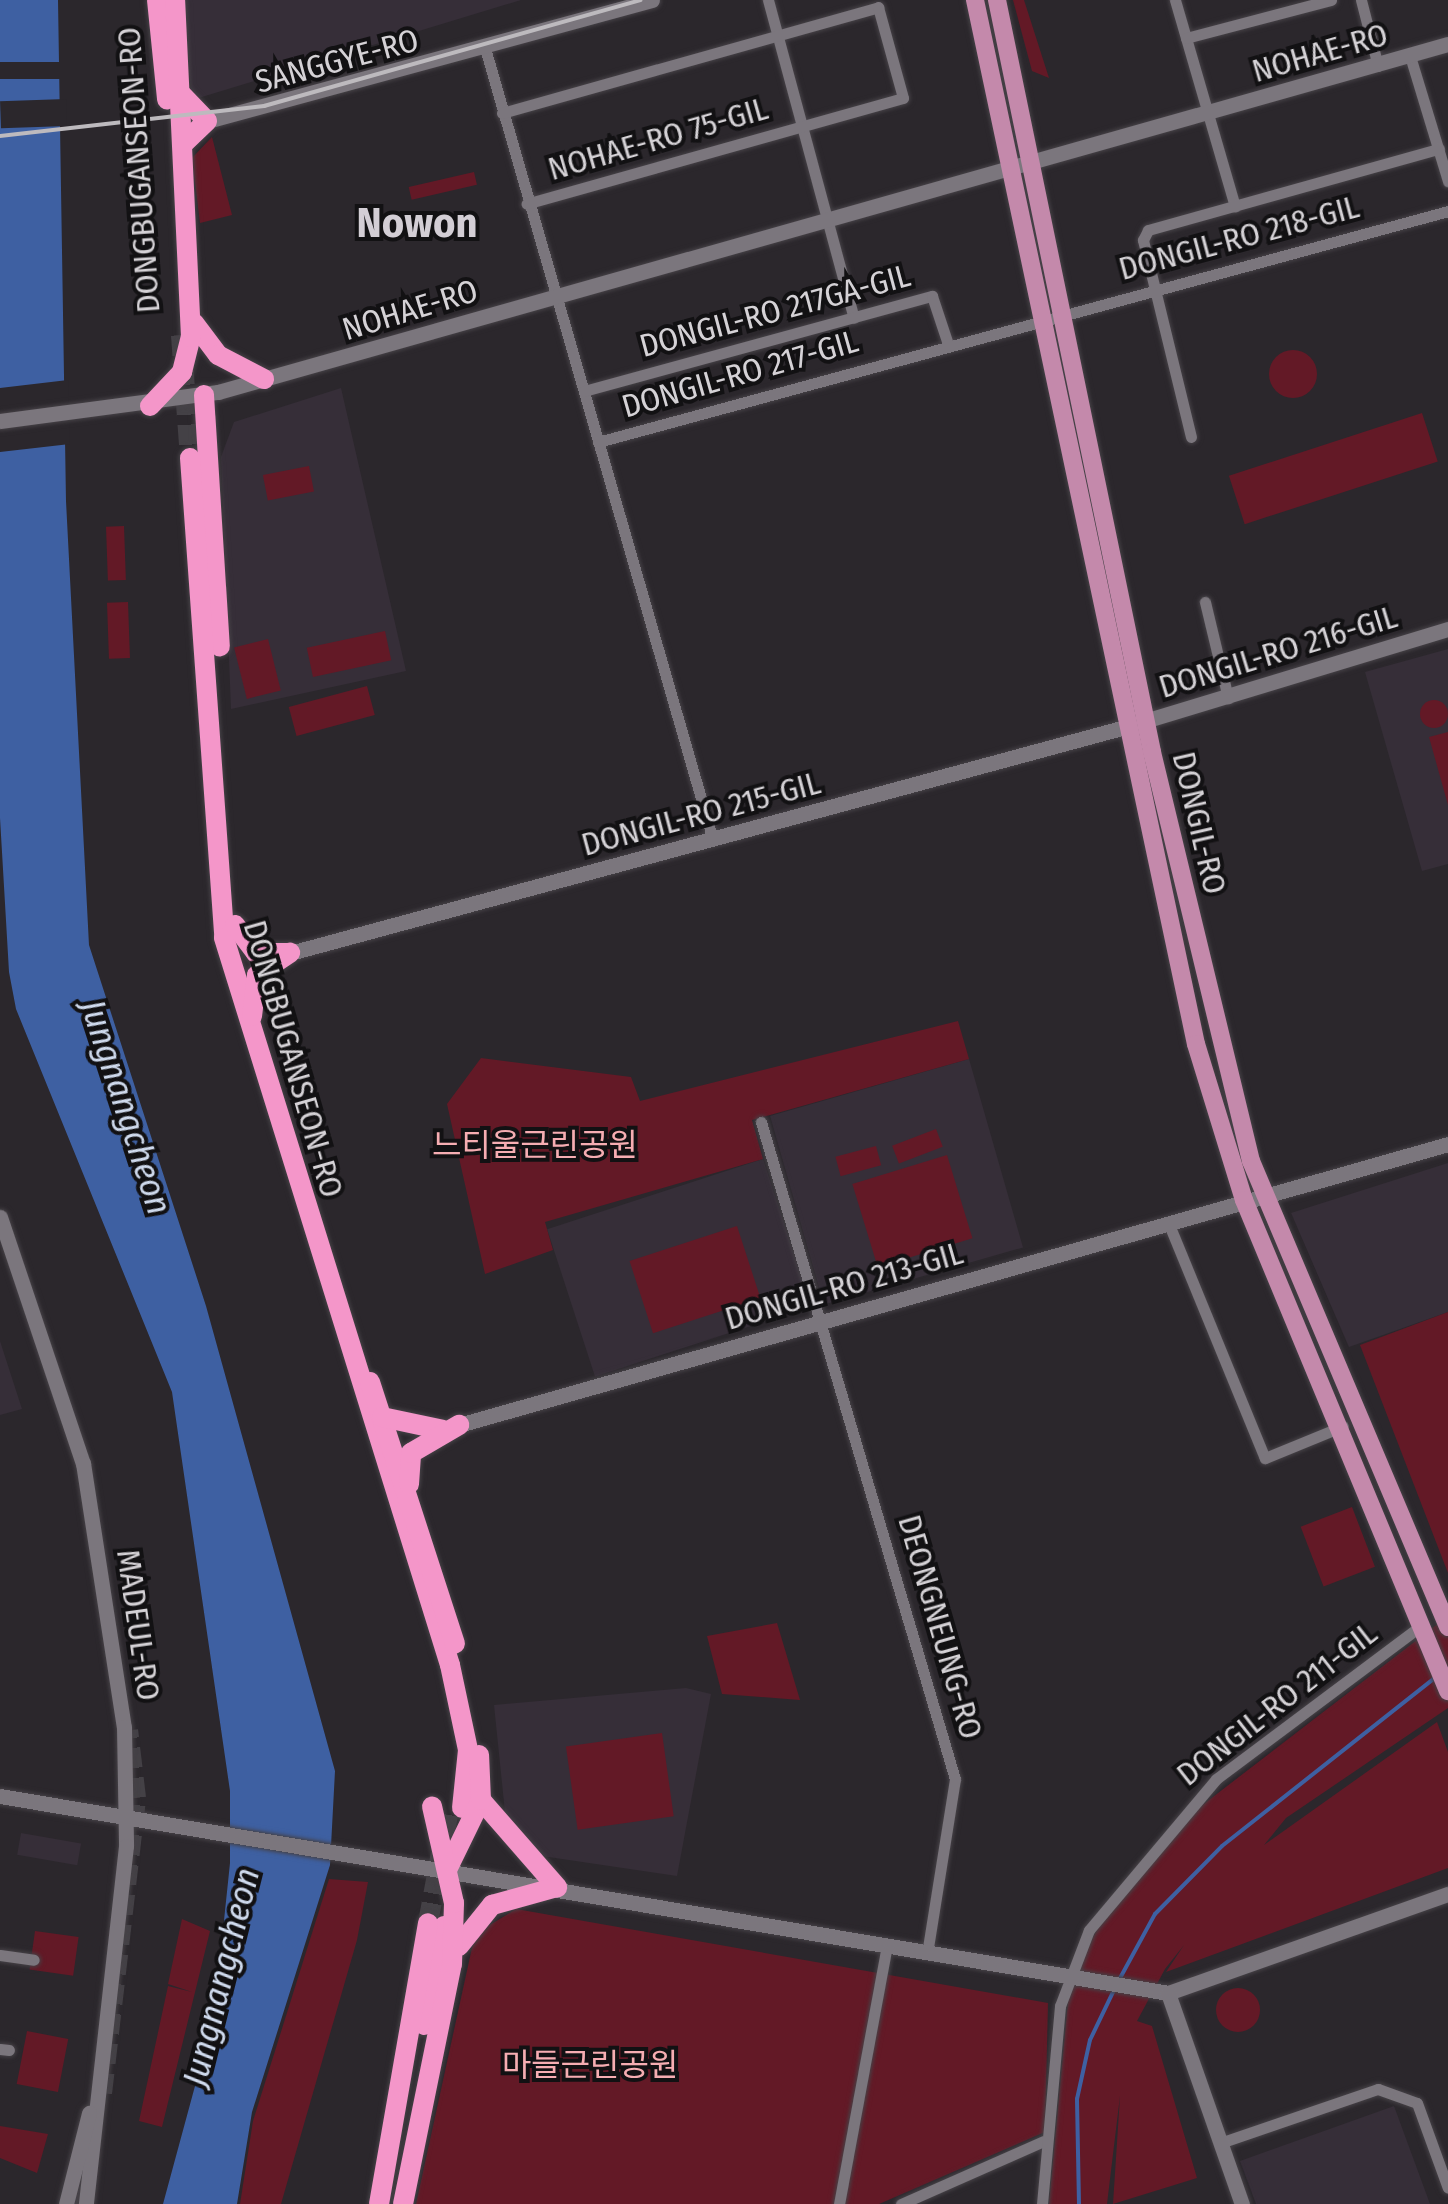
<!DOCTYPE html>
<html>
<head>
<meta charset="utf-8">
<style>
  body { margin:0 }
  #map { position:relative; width:1448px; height:2204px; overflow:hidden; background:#2b272c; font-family:"Fira Sans Condensed","Noto Sans KR",sans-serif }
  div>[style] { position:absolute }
  .built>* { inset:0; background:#362e38; transform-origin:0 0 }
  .green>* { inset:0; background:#631926; transform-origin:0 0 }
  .round { border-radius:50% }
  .water>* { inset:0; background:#3e60a2 }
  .pier>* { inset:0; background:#2b272c; transform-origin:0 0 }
  .stream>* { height:4px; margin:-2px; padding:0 2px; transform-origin:2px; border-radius:2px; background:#3e60a2 }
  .highway-tunnel>* { height:20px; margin-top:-10px; transform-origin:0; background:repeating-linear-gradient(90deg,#444146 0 20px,transparent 0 30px) }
  .roads { filter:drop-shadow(0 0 2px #464247) drop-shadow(0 0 2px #464247) }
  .street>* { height:11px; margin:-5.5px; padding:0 5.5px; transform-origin:5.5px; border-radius:5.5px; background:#7b767d }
  .secondary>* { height:15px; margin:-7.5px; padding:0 7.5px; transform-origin:7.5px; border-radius:7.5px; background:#7b767d }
  .primary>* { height:18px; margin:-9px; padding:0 9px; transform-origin:9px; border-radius:9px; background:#c489ab }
  .highway>* { height:20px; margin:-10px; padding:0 10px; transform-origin:10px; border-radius:10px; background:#f496c9 }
  .rail>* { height:4px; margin:-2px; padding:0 2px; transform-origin:2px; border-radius:2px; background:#bdbabe }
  span { translate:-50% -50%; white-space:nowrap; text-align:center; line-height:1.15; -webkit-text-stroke:8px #121113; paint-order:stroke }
  .street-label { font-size:32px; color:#d5d2d6 }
  .park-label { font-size:32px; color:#f6adb2 }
  .water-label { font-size:35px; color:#cfdaed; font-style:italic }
  .district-label { font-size:42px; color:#d3ced5; font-weight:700 }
</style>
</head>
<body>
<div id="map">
  <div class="built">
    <i style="clip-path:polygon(182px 0,521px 0,192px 100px)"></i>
    <i style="clip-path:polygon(341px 388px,406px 671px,231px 709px,221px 457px,234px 422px)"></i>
    <i style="clip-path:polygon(1448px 649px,1448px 864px,1422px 871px,1365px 672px)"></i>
    <i style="left:969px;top:1059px;width:196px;height:207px;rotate:74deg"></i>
    <i style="left:763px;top:1159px;width:155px;height:227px;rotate:72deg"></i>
    <i style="clip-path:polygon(1448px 1163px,1448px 1312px,1349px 1347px,1291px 1213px)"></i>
    <i style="clip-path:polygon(0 1341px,22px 1409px,0 1415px)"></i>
    <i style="clip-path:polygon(686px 1688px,711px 1694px,677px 1876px,535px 1855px,506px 1822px,494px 1705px)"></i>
    <i style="left:21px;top:1833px;width:61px;height:22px;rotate:10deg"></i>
    <i style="clip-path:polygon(1394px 2106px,1430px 2204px,1256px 2204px,1240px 2161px)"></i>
  </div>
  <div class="green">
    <i style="clip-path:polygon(1013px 0,1024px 0,1049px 78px,1032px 71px)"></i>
    <i style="clip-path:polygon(212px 137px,232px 215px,200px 223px,192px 158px)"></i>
    <i style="left:474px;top:172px;width:13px;height:67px;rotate:77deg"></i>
    <i class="round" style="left:1269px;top:350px;width:48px;height:48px"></i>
    <i style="left:1422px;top:413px;width:51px;height:203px;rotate:72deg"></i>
    <i style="left:309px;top:466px;width:26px;height:47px;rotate:79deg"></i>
    <i style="left:124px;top:526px;width:54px;height:18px;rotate:88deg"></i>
    <i style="left:128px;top:602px;width:56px;height:21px;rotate:88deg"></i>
    <i style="left:385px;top:631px;width:30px;height:80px;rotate:78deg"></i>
    <i style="left:268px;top:639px;width:53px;height:35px;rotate:76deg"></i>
    <i style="left:367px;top:686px;width:30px;height:81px;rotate:75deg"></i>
    <i class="round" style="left:1420px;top:700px;width:28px;height:28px"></i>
    <i style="clip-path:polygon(1448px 732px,1448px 805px,1429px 737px)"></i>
    <i style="clip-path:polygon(958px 1021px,969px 1059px,752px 1120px,763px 1159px,545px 1222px,553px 1250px,485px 1274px,447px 1104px,481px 1058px,631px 1077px,640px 1101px)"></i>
    <i style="left:936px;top:1129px;width:19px;height:47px;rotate:69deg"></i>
    <i style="left:876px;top:1146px;width:20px;height:42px;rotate:75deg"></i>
    <i style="left:947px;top:1155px;width:87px;height:99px;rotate:73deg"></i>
    <i style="left:737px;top:1226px;width:76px;height:113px;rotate:72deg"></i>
    <i style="clip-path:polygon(1448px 1312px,1448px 1573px,1360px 1345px)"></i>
    <i style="left:1352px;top:1507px;width:64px;height:55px;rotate:69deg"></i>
    <i style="clip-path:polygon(1448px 1616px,1448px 1708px,1286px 1818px,1264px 1845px,1437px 1722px,1448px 1752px,1448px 1868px,1166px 1972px,1184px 1945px,1165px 1969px,1137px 2021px,1152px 2026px,1197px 2178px,1113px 2204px,1120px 2096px,1107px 2204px,1049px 2204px,1069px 1991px,1097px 1929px,1196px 1810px)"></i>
    <i style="clip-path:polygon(777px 1623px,800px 1700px,722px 1694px,707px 1636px)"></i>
    <i style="left:662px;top:1733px;width:84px;height:97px;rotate:82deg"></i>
    <i style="clip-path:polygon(329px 1879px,368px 1882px,357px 1940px,281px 2204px,240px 2204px,253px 2121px)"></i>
    <i style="clip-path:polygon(516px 1909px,1048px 2003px,1045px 2132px,879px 2204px,416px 2204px,475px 1934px)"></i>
    <i style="clip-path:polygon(182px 1919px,210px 1931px,162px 2127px,139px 2121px,168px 1986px,192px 1992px,168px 1984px)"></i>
    <i style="left:35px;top:1931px;width:44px;height:39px;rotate:8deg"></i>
    <i class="round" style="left:1216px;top:1988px;width:44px;height:44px"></i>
    <i style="left:27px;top:2031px;width:42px;height:54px;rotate:11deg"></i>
    <i style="clip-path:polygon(0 2126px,48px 2134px,37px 2173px,0 2158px)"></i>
  </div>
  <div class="water">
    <i style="clip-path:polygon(0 0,58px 0,66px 501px,89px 945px,206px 1306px,335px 1771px,330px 1865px,252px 2112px,237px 2204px,163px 2204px,214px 2016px,230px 1863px,230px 1791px,172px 1392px,16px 1009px,9px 972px,0 818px)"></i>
  </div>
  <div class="pier">
    <i style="left:66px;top:62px;width:17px;height:66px;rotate:90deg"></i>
    <i style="left:66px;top:99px;width:27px;height:66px;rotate:88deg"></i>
    <i style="clip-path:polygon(68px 380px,70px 444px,0 452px,0 388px)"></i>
  </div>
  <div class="stream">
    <i style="left:1119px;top:1980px;width:75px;rotate:-61.4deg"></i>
    <i style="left:1155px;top:1914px;width:95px;rotate:-45.4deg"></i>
    <i style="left:1222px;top:1846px;width:274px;rotate:-38.3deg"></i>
    <i style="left:1079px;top:2204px;width:105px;rotate:-91.1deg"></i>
    <i style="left:1077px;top:2099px;width:60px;rotate:-77.6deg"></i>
    <i style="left:1090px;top:2040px;width:58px;rotate:-64.3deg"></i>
  </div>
  <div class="highway-tunnel">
    <i style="left:181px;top:335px;width:123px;rotate:85.8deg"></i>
    <i style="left:428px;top:1923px;width:115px;rotate:-79.5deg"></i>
    <i style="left:102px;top:2093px;width:297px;rotate:-83.4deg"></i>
    <i style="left:136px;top:1798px;width:68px;rotate:-96.7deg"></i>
    <i style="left:75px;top:2204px;width:49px;rotate:-76deg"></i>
  </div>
  <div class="roads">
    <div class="street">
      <i style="left:768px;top:0;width:329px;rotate:74.9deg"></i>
      <i style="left:1175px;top:0;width:215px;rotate:73.8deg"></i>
      <i style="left:1361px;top:0;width:68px;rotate:75.6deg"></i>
      <i style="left:1186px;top:38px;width:150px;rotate:-14.7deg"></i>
      <i style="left:485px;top:48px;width:824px;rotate:73.94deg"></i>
      <i style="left:1410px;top:56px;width:131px;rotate:73.1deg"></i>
      <i style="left:502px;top:113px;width:391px;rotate:-15.7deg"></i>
      <i style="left:878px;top:7px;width:94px;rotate:74.6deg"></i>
      <i style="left:903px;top:98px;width:391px;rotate:164.3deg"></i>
      <i style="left:584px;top:391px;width:361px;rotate:-15.3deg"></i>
      <i style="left:932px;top:296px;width:51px;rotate:71.6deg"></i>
      <i style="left:1191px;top:437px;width:203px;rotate:-103.7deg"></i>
      <i style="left:1143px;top:240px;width:11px;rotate:-63deg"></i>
      <i style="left:1148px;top:230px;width:302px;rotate:-15.6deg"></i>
      <i style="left:598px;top:442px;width:881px;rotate:-15.2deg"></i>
      <i style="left:1205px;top:602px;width:99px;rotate:76.5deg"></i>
      <i style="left:761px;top:1122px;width:685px;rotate:73.55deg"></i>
      <i style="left:955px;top:1779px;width:176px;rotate:99.1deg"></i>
      <i style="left:1168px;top:1222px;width:255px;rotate:67.7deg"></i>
      <i style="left:1265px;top:1458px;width:84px;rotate:-22.3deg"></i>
      <i style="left:0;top:1955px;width:34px;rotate:8deg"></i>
      <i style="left:0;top:2049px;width:9px;rotate:6deg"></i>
      <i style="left:1220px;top:2143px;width:167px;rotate:-18.9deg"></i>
      <i style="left:1378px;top:2089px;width:41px;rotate:19.7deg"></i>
      <i style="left:1417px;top:2103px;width:90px;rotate:70deg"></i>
      <i style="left:839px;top:2204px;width:262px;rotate:-79.5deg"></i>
      <i style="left:901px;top:2204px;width:156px;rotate:-23.8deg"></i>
      <i style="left:1042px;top:2204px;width:199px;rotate:-84.8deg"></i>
      <i style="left:1060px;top:2006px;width:81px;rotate:-69.1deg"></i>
      <i style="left:1089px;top:1930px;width:197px;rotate:-49.9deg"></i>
      <i style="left:1216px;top:1779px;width:257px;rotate:-36.8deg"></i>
    </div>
    <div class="secondary">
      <i style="left:207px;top:121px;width:461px;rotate:-15.2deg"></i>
      <i style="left:0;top:421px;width:220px;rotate:-7.6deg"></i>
      <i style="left:218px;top:392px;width:1278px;rotate:-15.8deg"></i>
      <i style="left:290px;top:953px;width:865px;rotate:-15.14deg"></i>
      <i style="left:1125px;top:727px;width:338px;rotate:-16.9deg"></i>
      <i style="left:0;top:1217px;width:260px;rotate:71.4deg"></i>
      <i style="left:83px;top:1463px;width:267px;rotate:81.2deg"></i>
      <i style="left:124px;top:1727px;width:119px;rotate:89deg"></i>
      <i style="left:126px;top:1846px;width:360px;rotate:96.4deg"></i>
      <i style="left:459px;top:1425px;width:1028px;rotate:-15.86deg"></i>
      <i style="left:0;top:1796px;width:1184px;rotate:9.57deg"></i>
      <i style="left:1168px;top:1993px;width:297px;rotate:-19.5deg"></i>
      <i style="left:1168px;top:1993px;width:224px;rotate:70.7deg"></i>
      <i style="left:66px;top:2204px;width:94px;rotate:-75.8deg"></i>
    </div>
    <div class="primary">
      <i style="left:975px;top:0;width:1067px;rotate:78.05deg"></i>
      <i style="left:1196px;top:1044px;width:163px;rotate:72.9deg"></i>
      <i style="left:1244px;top:1200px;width:532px;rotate:67.44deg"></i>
      <i style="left:997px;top:0;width:768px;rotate:78.35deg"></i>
      <i style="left:1152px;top:752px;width:421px;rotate:76.4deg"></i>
      <i style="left:1251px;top:1161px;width:506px;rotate:67.08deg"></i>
    </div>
    <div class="highway">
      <i style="left:157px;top:0;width:100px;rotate:84.2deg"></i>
      <i style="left:181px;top:94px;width:37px;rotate:46deg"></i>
      <i style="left:207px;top:121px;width:33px;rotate:136deg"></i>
      <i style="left:194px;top:323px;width:40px;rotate:53deg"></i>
      <i style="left:218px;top:355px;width:52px;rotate:27.6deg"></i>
      <i style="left:204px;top:395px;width:252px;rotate:86.4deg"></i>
      <i style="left:150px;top:406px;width:47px;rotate:-46.7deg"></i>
      <i style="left:182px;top:372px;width:36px;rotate:-76deg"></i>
      <i style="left:191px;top:337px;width:337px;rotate:-92.7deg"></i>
      <i style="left:190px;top:458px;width:481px;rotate:85.9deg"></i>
      <i style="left:224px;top:938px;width:761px;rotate:72.73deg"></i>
      <i style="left:450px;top:1665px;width:87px;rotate:78deg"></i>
      <i style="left:468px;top:1750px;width:58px;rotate:95.9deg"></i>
      <i style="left:235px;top:925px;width:35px;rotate:53deg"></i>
      <i style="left:256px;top:953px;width:32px"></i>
      <i style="left:252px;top:1016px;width:41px;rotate:-83deg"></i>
      <i style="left:257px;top:975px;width:40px;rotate:-34deg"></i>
      <i style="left:370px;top:1382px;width:275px;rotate:72deg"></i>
      <i style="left:382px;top:1417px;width:62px;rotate:12deg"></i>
      <i style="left:409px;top:1484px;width:31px;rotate:-86deg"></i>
      <i style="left:411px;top:1453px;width:56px;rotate:-30.3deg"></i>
      <i style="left:481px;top:1800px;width:116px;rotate:48.9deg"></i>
      <i style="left:447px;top:1870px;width:78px;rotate:-64.1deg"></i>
      <i style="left:481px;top:1800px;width:45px;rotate:-92.5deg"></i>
      <i style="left:459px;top:1946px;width:53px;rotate:-51.2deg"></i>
      <i style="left:492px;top:1905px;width:67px;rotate:-15.5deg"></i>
      <i style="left:424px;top:2025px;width:101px;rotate:-78.6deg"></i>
      <i style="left:379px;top:2204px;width:285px;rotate:-80.1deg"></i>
      <i style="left:403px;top:2204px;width:245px;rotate:-78.5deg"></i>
      <i style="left:452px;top:1964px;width:61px;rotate:-88.1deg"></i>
      <i style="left:454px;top:1903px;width:99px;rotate:-102.8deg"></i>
    </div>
  </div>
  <div class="rail">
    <i style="left:0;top:136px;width:266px;rotate:-6.5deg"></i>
    <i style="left:264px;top:106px;width:391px;rotate:-15.7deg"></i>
  </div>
  <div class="street-label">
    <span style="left:1320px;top:53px;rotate:-16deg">NOHAE-RO</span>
    <span style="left:337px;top:61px;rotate:-15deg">SANGGYE-RO</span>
    <span style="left:658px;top:139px;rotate:-16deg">NOHAE-RO 75-GIL</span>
    <span style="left:139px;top:170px;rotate:-94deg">DONGBUGANSEON-RO</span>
    <span style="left:1239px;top:238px;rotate:-15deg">DONGIL-RO 218-GIL</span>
    <span style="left:410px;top:310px;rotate:-17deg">NOHAE-RO</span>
    <span style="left:775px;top:311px;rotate:-15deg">DONGIL-RO 217GA-GIL</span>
    <span style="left:740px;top:374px;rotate:-16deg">DONGIL-RO 217-GIL</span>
    <span style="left:1278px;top:652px;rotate:-17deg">DONGIL-RO 216-GIL</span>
    <span style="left:701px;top:814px;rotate:-15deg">DONGIL-RO 215-GIL</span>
    <span style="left:1199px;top:823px;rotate:77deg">DONGIL-RO</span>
    <span style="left:293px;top:1059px;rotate:74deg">DONGBUGANSEON-RO</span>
    <span style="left:844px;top:1286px;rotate:-16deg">DONGIL-RO 213-GIL</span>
    <span style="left:138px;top:1625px;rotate:82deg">MADEUL-RO</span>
    <span style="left:940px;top:1627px;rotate:74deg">DEONGNEUNG-RO</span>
    <span style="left:1277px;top:1704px;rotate:-38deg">DONGIL-RO 211-GIL</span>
  </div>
  <div class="park-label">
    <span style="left:535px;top:1145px">느티울근린공원</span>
    <span style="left:590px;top:2065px">마들근린공원</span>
  </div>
  <div class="water-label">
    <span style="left:126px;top:1107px;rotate:72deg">Jungnangcheon</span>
    <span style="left:221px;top:1977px;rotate:-76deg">Jungnangcheon</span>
  </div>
  <div class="district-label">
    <span style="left:417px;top:223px">Nowon</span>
  </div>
</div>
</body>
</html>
